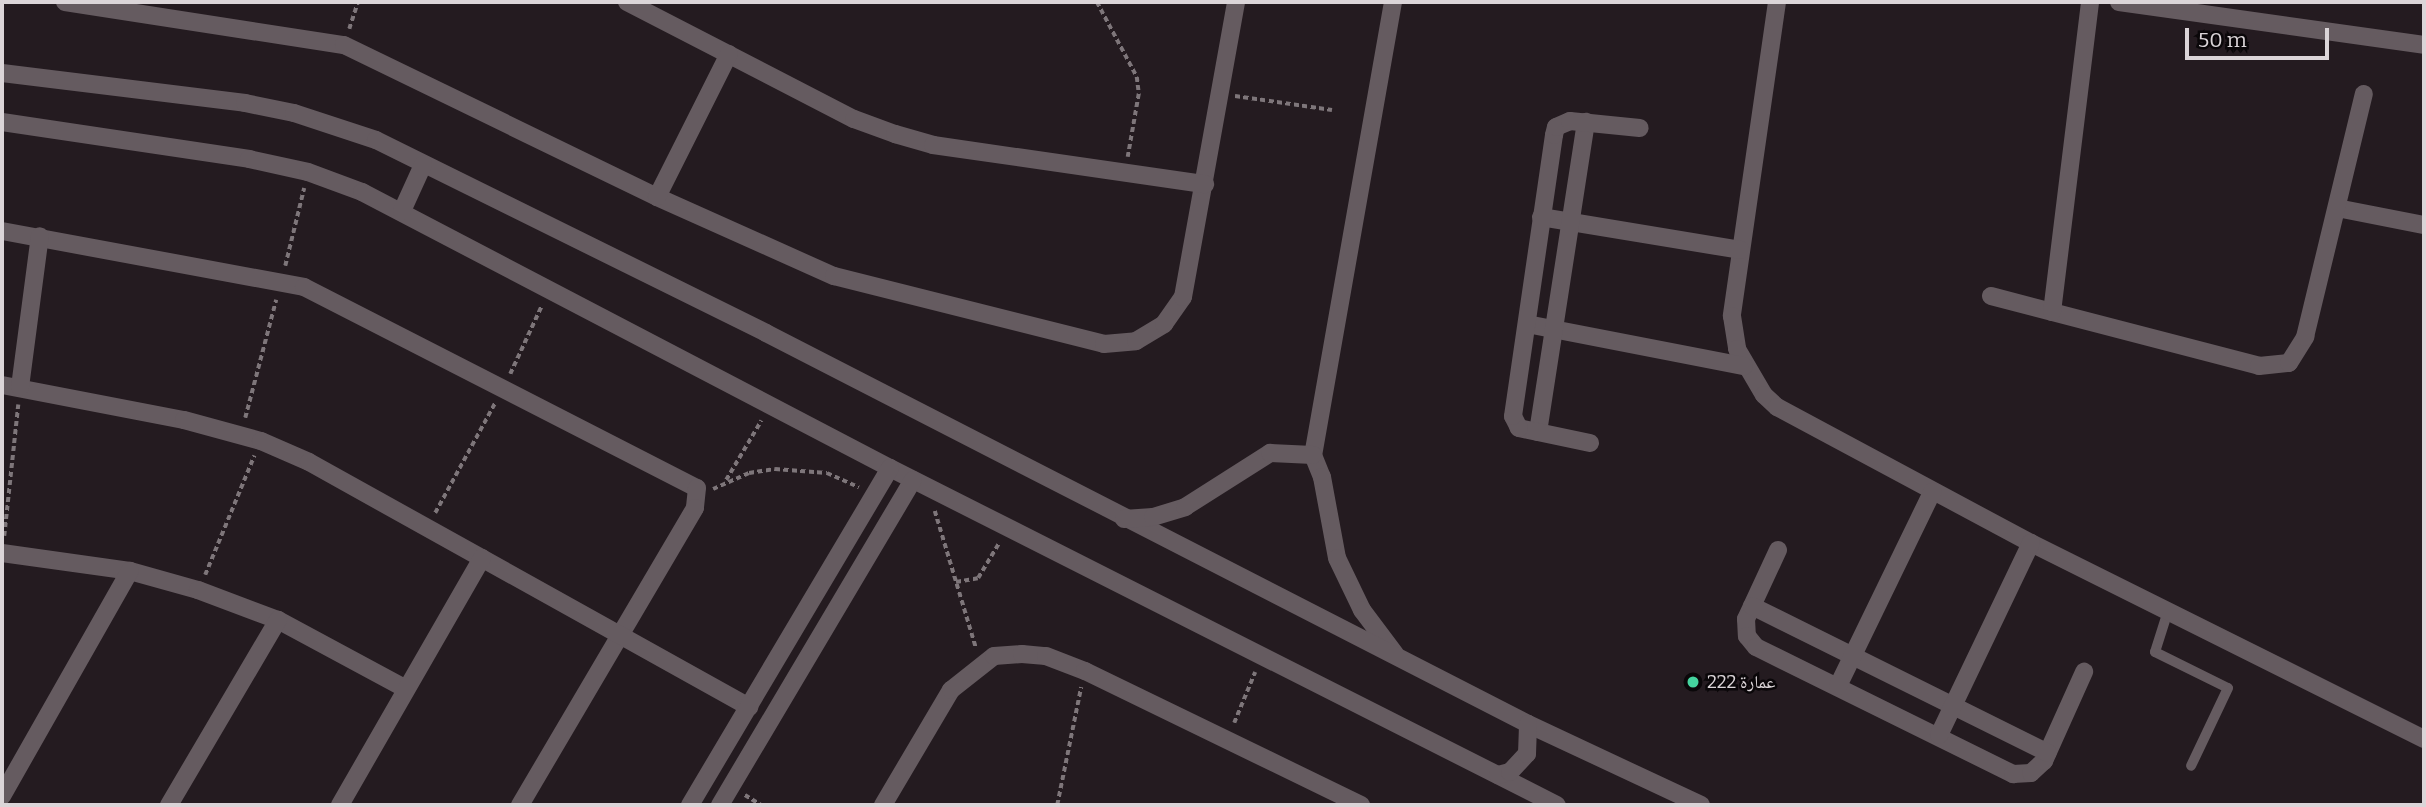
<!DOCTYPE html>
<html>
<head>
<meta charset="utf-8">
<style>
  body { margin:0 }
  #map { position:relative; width:2426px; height:807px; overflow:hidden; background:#241b20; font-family:Bitter,"Noto Naskh Arabic",serif }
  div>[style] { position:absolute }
  .path>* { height:3.5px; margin-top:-1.75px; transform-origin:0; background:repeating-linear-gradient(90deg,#7e767a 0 5px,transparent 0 8.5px) }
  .service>* { height:10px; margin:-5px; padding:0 5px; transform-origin:5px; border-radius:5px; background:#655b60 }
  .minor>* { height:18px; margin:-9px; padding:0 9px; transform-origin:9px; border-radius:9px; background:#655b60 }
  .dots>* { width:19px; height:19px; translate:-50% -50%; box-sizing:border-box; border:4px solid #0a0709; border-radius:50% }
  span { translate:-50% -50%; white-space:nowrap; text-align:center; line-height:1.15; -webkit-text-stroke:5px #0a0709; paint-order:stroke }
  .poi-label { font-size:18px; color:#dbd5d8 }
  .left { translate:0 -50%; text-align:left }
  .frame { position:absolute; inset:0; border:4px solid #dbd5d8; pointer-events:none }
  .scale { position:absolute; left:2185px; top:28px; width:144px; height:32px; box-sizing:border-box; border:4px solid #dbd5d8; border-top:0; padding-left:9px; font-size:21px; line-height:24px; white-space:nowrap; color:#dbd5d8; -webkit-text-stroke:5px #0a0709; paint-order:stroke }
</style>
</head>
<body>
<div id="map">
  <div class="path">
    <i style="left:1097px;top:2px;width:85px;rotate:61.9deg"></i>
    <i style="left:1137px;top:77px;width:17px;rotate:83deg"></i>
    <i style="left:1139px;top:94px;width:64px;rotate:99.9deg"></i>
    <i style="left:349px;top:29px;width:28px;rotate:-72deg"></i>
    <i style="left:1235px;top:96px;width:98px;rotate:8.2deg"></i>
    <i style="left:285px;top:266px;width:80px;rotate:-76.3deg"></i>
    <i style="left:510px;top:374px;width:76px;rotate:-65.1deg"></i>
    <i style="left:245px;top:418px;width:122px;rotate:-75.3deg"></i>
    <i style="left:726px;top:480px;width:69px;rotate:-59.3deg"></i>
    <i style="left:713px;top:489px;width:39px;rotate:-24deg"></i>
    <i style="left:749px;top:473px;width:26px;rotate:-9deg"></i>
    <i style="left:775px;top:469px;width:52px;rotate:4.4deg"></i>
    <i style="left:827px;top:473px;width:35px;rotate:24deg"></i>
    <i style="left:935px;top:511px;width:143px;rotate:73.3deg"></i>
    <i style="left:435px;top:513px;width:125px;rotate:-61.4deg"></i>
    <i style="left:4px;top:536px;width:132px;rotate:-83.9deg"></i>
    <i style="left:205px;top:575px;width:129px;rotate:-67.6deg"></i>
    <i style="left:956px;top:582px;width:22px;rotate:-10deg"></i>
    <i style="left:978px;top:578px;width:41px;rotate:-59deg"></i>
    <i style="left:1234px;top:723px;width:55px;rotate:-67.6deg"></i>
    <i style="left:745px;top:795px;width:19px;rotate:32deg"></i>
    <i style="left:1057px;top:805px;width:120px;rotate:-78.5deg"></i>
  </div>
  <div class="service">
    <i style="left:2168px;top:611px;width:43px;rotate:107.6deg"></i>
    <i style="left:2155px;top:652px;width:81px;rotate:26.3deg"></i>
    <i style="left:2228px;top:688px;width:86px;rotate:115.4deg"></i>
  </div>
  <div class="minor">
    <i style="left:65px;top:2px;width:282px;rotate:8.8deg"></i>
    <i style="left:344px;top:45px;width:348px;rotate:25.9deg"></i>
    <i style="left:657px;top:197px;width:194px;rotate:24.1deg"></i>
    <i style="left:834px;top:276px;width:278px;rotate:14.1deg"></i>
    <i style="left:1104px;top:344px;width:32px;rotate:-5deg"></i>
    <i style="left:1136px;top:341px;width:33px;rotate:-31deg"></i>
    <i style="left:1164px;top:324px;width:33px;rotate:-55deg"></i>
    <i style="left:1183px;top:297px;width:300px;rotate:-79.8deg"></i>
    <i style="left:627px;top:2px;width:255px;rotate:27.3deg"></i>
    <i style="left:854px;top:119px;width:44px;rotate:20.1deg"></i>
    <i style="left:895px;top:134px;width:40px;rotate:16deg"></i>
    <i style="left:933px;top:145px;width:275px;rotate:8.2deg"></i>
    <i style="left:1393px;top:2px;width:460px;rotate:100deg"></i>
    <i style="left:1313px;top:455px;width:24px;rotate:68deg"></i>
    <i style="left:1322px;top:477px;width:82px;rotate:79.5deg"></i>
    <i style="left:1337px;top:558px;width:58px;rotate:64.3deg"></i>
    <i style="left:1362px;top:610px;width:55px;rotate:53.1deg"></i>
    <i style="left:1777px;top:2px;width:317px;rotate:98.2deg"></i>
    <i style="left:1732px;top:316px;width:33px;rotate:81deg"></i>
    <i style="left:1737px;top:349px;width:53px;rotate:59.6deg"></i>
    <i style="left:1764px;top:395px;width:18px;rotate:43deg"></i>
    <i style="left:1777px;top:407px;width:288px;rotate:28.2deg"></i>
    <i style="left:2031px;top:543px;width:439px;rotate:26.5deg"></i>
    <i style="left:2119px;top:2px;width:308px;rotate:8deg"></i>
    <i style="left:2px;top:73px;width:245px;rotate:7deg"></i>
    <i style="left:245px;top:103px;width:50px;rotate:11.5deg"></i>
    <i style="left:294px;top:113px;width:86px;rotate:18.2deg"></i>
    <i style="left:376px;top:140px;width:435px;rotate:26.3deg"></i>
    <i style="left:766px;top:333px;width:856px;rotate:27.16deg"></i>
    <i style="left:1528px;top:724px;width:191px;rotate:25.1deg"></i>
    <i style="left:2px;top:122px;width:250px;rotate:8.5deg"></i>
    <i style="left:249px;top:159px;width:60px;rotate:12.4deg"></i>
    <i style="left:308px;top:172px;width:58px;rotate:20.3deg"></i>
    <i style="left:362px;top:192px;width:596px;rotate:27.6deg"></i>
    <i style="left:890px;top:468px;width:747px;rotate:26.81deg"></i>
    <i style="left:657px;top:197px;width:160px;rotate:-63.3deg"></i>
    <i style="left:2337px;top:208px;width:89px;rotate:11.1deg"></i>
    <i style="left:402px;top:211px;width:51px;rotate:-65.5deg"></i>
    <i style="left:1541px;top:217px;width:202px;rotate:9.4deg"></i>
    <i style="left:2px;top:231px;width:307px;rotate:10.5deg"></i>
    <i style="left:304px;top:287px;width:441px;rotate:27.1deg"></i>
    <i style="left:697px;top:488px;width:20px;rotate:96deg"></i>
    <i style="left:695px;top:508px;width:345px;rotate:120.5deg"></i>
    <i style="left:1991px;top:296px;width:277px;rotate:14.6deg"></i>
    <i style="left:2259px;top:366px;width:30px;rotate:-6deg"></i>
    <i style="left:2289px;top:363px;width:31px;rotate:-58deg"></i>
    <i style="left:2305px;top:337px;width:250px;rotate:-76.4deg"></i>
    <i style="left:2052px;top:312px;width:312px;rotate:-83deg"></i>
    <i style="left:1527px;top:324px;width:221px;rotate:11deg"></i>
    <i style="left:2px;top:385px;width:185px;rotate:10.9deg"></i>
    <i style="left:184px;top:420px;width:80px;rotate:15.3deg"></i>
    <i style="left:261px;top:441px;width:52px;rotate:23.6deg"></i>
    <i style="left:309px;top:462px;width:504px;rotate:29.11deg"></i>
    <i style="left:20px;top:387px;width:152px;rotate:-82.5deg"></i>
    <i style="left:1538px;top:432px;width:314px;rotate:-81.2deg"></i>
    <i style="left:1590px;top:443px;width:73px;rotate:-168.1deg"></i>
    <i style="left:1519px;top:428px;width:13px;rotate:-117deg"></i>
    <i style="left:1513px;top:416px;width:284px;rotate:-81.7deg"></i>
    <i style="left:1554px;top:135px;width:8px;rotate:-76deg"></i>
    <i style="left:1556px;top:127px;width:15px;rotate:-23deg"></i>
    <i style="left:1570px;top:121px;width:70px;rotate:5.7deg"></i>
    <i style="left:1124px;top:519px;width:29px;rotate:-4deg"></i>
    <i style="left:1153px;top:517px;width:34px;rotate:-17deg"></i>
    <i style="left:1185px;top:507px;width:101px;rotate:-32.4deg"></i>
    <i style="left:1270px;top:453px;width:43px;rotate:2.7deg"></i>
    <i style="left:1778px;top:550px;width:76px;rotate:114.9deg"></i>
    <i style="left:1746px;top:619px;width:17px;rotate:87deg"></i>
    <i style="left:1747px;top:636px;width:14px;rotate:51deg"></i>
    <i style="left:1756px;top:647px;width:287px;rotate:26.3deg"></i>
    <i style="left:2013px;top:774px;width:18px;rotate:-3deg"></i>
    <i style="left:2031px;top:773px;width:18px;rotate:-43deg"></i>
    <i style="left:2044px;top:761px;width:98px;rotate:-65.8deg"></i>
    <i style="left:2px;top:553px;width:129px;rotate:8deg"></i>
    <i style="left:130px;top:571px;width:71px;rotate:15.6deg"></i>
    <i style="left:198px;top:590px;width:85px;rotate:20.6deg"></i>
    <i style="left:278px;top:620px;width:145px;rotate:28.3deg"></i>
    <i style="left:1752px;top:606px;width:330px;rotate:26.4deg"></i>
    <i style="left:1838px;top:686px;width:216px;rotate:-64.1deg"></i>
    <i style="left:1939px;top:735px;width:213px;rotate:-64.4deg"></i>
    <i style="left:1498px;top:775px;width:12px;rotate:-14deg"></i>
    <i style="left:1510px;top:772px;width:25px;rotate:-47deg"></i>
    <i style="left:1527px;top:754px;width:30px;rotate:-88deg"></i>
    <i style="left:2px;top:796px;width:259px;rotate:-60.4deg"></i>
    <i style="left:169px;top:805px;width:215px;rotate:-59.5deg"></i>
    <i style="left:340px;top:805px;width:285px;rotate:-60.1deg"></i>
    <i style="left:690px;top:805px;width:392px;rotate:-59.3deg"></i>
    <i style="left:720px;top:805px;width:378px;rotate:-59.3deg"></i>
    <i style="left:883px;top:805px;width:134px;rotate:-59.4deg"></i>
    <i style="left:951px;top:690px;width:55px;rotate:-38.3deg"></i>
    <i style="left:994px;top:656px;width:28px;rotate:-4deg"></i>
    <i style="left:1022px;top:654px;width:24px;rotate:5deg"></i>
    <i style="left:1046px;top:656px;width:42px;rotate:21deg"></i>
    <i style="left:1085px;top:671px;width:307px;rotate:25.9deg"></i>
  </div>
  <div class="dots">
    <i style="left:1693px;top:682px;background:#45d49f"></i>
  </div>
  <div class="poi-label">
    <span class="left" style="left:1707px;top:682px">عمارة 222</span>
  </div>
  <div class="frame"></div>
  <div class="scale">50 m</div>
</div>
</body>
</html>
